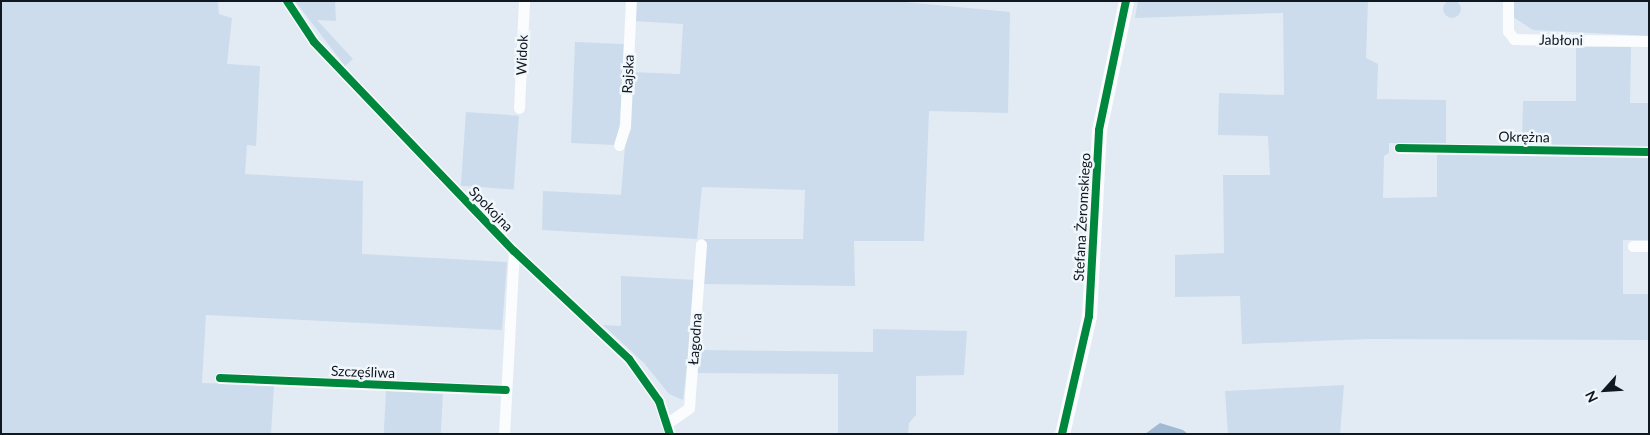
<!DOCTYPE html>
<html>
<head>
<meta charset="utf-8">
<style>
  body { margin:0 }
  #map { position:relative; width:1650px; height:435px; overflow:hidden; background:#e2ebf4; font-family:Lato,sans-serif }
  div>[style] { position:absolute }
  .green>* { inset:0; background:#ccdcec; transform-origin:0 0 }
  .round { border-radius:50% }
  .water>* { inset:0; background:#a0bad4 }
  .minor>* { height:11px; margin:-5.5px; padding:0 5.5px; transform-origin:5.5px; border-radius:5.5px; background:#fbfcfd }
  .tertiary>* { height:15px; margin:-7.5px; padding:0 7.5px; transform-origin:7.5px; border-radius:7.5px; background:#fbfcfd }
  .cycleway>* { height:8px; margin:-4px; padding:0 4px; transform-origin:4px; border-radius:4px; background:#00873e }
  span { translate:-50% -50%; white-space:nowrap; text-align:center; line-height:1.15; -webkit-text-stroke:5px #f2f7fc; paint-order:stroke }
  .street-label { font-size:14px; color:#0f1821 }
  .frame { position:absolute; inset:0; border:2px solid #0f1821; pointer-events:none }
  .north { position:absolute; left:1580px; top:365px; width:50px; height:50px; -webkit-text-stroke:4px #f2f7fc; paint-order:stroke; rotate:244deg; font-size:14px; font-weight:700; line-height:20px; text-align:center; color:#0f1821 }
  .north::after { content:''; display:block; margin:auto; width:18px; height:22px; background:#0f1821; clip-path:polygon(50% 0,100% 100%,50% 72%,0 100%) }
</style>
</head>
<body>
<div id="map">
  <div class="green">
    <i class="round" style="left:1443px;top:0;width:18px;height:18px"></i>
    <i style="clip-path:polygon(1px 1px,218px 1px,219px 14px,232px 18px,227px 64px,260px 66px,256px 146px,247px 145px,245px 174px,363px 181px,362px 254px,507px 262px,502px 330px,206px 315px,202px 383px,274px 385px,271px 434px,1px 434px)"></i>
    <i style="clip-path:polygon(295px 1px,335px 1px,336px 21px,317px 20px,353px 59px,345px 66px)"></i>
    <i style="clip-path:polygon(634px 1px,905px 2px,1010px 12px,1008px 113px,929px 111px,924px 241px,854px 241px,855px 286px,701px 284px,704px 239px,803px 239px,805px 190px,702px 187px,697px 239px,542px 230px,543px 191px,621px 195px,631px 72px,680px 74px,683px 24px,633px 21px)"></i>
    <i style="clip-path:polygon(1138px 1px,1368px 1px,1366px 58px,1378px 64px,1377px 99px,1446px 100px,1446px 143px,1389px 143px,1389px 153px,1384px 156px,1383px 198px,1437px 197px,1437px 154px,1649px 157px,1649px 240px,1623px 240px,1623px 294px,1649px 294px,1649px 340px,1368px 339px,1242px 344px,1240px 296px,1175px 297px,1175px 255px,1224px 253px,1223px 175px,1270px 175px,1268px 136px,1218px 135px,1219px 93px,1284px 95px,1283px 13px,1135px 18px)"></i>
    <i style="clip-path:polygon(1513px 1px,1649px 1px,1649px 36px,1533px 30px,1513px 17px)"></i>
    <i style="clip-path:polygon(575px 42px,624px 44px,620px 123px,615px 145px,571px 143px)"></i>
    <i style="clip-path:polygon(1576px 47px,1631px 47px,1630px 103px,1649px 103px,1649px 146px,1522px 144px,1523px 101px,1576px 101px)"></i>
    <i style="left:466px;top:112px;width:53px;height:74px;rotate:4deg"></i>
    <i style="clip-path:polygon(621px 276px,697px 280px,683px 400px,669px 394px,644px 363px,603px 325px,621px 326px)"></i>
    <i style="clip-path:polygon(873px 329px,967px 331px,964px 375px,916px 376px,916px 415px,909px 423px,908px 434px,838px 434px,838px 374px,697px 373px,698px 350px,873px 352px)"></i>
    <i style="clip-path:polygon(1344px 385px,1340px 434px,1228px 434px,1225px 391px)"></i>
    <i style="left:386px;top:391px;width:57px;height:43px;rotate:3deg"></i>
  </div>
  <div class="water">
    <i style="clip-path:polygon(1160px 423px,1183px 430px,1188px 434px,1145px 434px)"></i>
  </div>
  <div class="minor">
    <i style="left:287px;top:1px;width:49px;rotate:56.6deg"></i>
    <i style="left:314px;top:42px;width:289px;rotate:46.3deg"></i>
    <i style="left:514px;top:251px;width:158px;rotate:43.2deg"></i>
    <i style="left:629px;top:359px;width:52px;rotate:54.5deg"></i>
    <i style="left:659px;top:401px;width:35px;rotate:72deg"></i>
    <i style="left:1508px;top:1px;width:30px;rotate:90deg"></i>
    <i style="left:1508px;top:31px;width:10px;rotate:53deg"></i>
    <i style="left:1514px;top:39px;width:135px;rotate:0.8deg"></i>
    <i style="left:519px;top:108px;width:107px;rotate:-87.3deg"></i>
    <i style="left:619px;top:145px;width:20px;rotate:-72deg"></i>
    <i style="left:625px;top:126px;width:125px;rotate:-87.3deg"></i>
    <i style="left:1399px;top:148px;width:250px;rotate:0.9deg"></i>
    <i style="left:1633px;top:246px;width:16px"></i>
    <i style="left:220px;top:378px;width:286px;rotate:2.4deg"></i>
    <i style="left:669px;top:422px;width:24px;rotate:-35deg"></i>
    <i style="left:689px;top:408px;width:164px;rotate:-85.8deg"></i>
    <i style="left:504px;top:434px;width:183px;rotate:-86.9deg"></i>
  </div>
  <div class="tertiary">
    <i style="left:1062px;top:434px;width:121px;rotate:-77.1deg"></i>
    <i style="left:1089px;top:316px;width:186px;rotate:-86.9deg"></i>
    <i style="left:1099px;top:130px;width:132px;rotate:-78.2deg"></i>
  </div>
  <div class="cycleway">
    <i style="left:287px;top:1px;width:49px;rotate:56.6deg"></i>
    <i style="left:314px;top:42px;width:289px;rotate:46.3deg"></i>
    <i style="left:514px;top:251px;width:158px;rotate:43.2deg"></i>
    <i style="left:629px;top:359px;width:52px;rotate:54.5deg"></i>
    <i style="left:659px;top:401px;width:35px;rotate:72deg"></i>
    <i style="left:1399px;top:148px;width:250px;rotate:0.9deg"></i>
    <i style="left:220px;top:378px;width:286px;rotate:2.4deg"></i>
    <i style="left:1062px;top:434px;width:121px;rotate:-77.1deg"></i>
    <i style="left:1089px;top:316px;width:186px;rotate:-86.9deg"></i>
    <i style="left:1099px;top:130px;width:132px;rotate:-78.2deg"></i>
  </div>
  <div class="street-label">
    <span style="left:1561px;top:40px;rotate:1deg">Jabłoni</span>
    <span style="left:522px;top:55px;rotate:-88deg">Widok</span>
    <span style="left:628px;top:74px;rotate:-87deg">Rajska</span>
    <span style="left:1524px;top:137px;rotate:1deg">Okrężna</span>
    <span style="left:491px;top:209px;rotate:46deg">Spokojna</span>
    <span style="left:1082px;top:217px;rotate:-87deg">Stefana Żeromskiego</span>
    <span style="left:695px;top:339px;rotate:-86deg">Łagodna</span>
    <span style="left:363px;top:372px;rotate:2deg">Szczęśliwa</span>
  </div>
  <div class="frame"></div>
  <div class="north">N</div>
</div>
</body>
</html>
